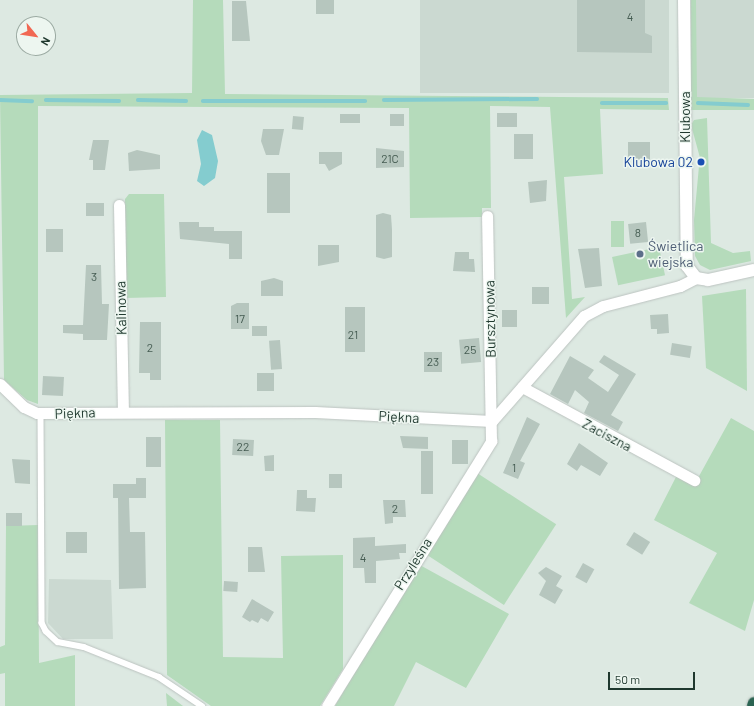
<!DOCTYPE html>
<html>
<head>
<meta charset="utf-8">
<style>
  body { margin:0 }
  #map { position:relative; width:754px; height:706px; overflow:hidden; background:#dde9e2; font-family:Barlow,sans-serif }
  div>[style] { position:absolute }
  .built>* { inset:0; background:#cbd9d1; transform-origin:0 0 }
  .green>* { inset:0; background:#b5dbbb; transform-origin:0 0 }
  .water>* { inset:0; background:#84cccf }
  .stream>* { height:3.5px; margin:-1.75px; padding:0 1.75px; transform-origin:1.75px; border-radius:1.75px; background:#84cccf }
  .building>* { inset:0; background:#b6c6be; transform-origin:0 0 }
  .roads { filter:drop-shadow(0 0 1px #bcc3c0) drop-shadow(0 0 1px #bcc3c0) }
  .service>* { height:5.5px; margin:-2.75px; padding:0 2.75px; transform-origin:2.75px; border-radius:2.75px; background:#fff }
  .minor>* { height:11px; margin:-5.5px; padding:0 5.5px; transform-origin:5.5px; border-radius:5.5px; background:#fff }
  .tertiary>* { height:12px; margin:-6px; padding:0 6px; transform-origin:6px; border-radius:6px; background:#fff }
  .motorway>* { height:12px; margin:-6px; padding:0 6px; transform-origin:6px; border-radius:6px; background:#2b6452 }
  .dots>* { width:11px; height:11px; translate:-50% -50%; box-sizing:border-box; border:2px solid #edf6f0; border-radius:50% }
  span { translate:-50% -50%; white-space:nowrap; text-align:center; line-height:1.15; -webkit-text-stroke:3px #edf6f0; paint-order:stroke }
  .number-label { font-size:12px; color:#455c52 }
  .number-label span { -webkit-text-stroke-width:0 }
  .street-label { font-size:14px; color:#1f382e }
  .transit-label { font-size:14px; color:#164399 }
  .right { translate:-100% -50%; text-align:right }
  .service-label { font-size:14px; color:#4e5e75 }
  .left { translate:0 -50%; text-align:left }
  .north { position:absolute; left:16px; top:16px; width:40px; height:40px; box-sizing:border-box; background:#edf6f0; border:1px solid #9baaa2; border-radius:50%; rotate:120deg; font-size:11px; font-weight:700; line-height:16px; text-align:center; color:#1f382e }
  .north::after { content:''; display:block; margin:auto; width:14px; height:18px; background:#f16853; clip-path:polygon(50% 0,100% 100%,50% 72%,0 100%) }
  .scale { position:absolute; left:608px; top:672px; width:87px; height:18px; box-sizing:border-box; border:2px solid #1f382e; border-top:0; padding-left:5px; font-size:12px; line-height:14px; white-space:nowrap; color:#1f382e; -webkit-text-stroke:3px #edf6f0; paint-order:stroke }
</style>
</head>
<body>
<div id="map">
  <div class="built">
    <i style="left:420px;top:0;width:249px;height:93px"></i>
    <i style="left:696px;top:0;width:58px;height:98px"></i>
    <i style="clip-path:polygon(49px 579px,111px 580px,113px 639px,63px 639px,48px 623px)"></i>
  </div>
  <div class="green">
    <i style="clip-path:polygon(193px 0,223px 0,225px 94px,668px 98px,669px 110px,600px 109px,603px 174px,564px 177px,572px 299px,585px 297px,566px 318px,550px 107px,490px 106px,491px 208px,482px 208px,482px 217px,410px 218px,409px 108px,38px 106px,38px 404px,27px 400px,4px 380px,0 95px,192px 93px)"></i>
    <i style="clip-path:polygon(691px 0,696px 0,697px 97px,754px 99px,754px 110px,691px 110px)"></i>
    <i style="clip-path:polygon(707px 118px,711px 243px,733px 253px,750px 251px,751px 261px,710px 270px,700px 265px,695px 256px,694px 220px,699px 166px,702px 165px,691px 125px,694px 120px)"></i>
    <i style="clip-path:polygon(129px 194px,164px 194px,166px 297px,126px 298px,125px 199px)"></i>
    <i style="left:611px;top:221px;width:13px;height:26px"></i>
    <i style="left:659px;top:247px;width:29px;height:48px;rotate:78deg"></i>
    <i style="clip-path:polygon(746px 289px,747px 391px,706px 368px,702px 296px)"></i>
    <i style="clip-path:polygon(731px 418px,754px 431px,754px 600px,745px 631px,689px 603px,717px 553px,654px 520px,677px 475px,698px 478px)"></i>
    <i style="clip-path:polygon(165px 420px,220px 420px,223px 657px,283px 658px,281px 556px,343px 555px,343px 669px,320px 706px,211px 706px,167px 675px)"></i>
    <i style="left:474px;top:471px;width:98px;height:96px;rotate:33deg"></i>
    <i style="clip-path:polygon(38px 525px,39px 663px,75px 655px,75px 706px,5px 706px,5px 673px,0 674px,0 647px,5px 645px,6px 526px)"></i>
    <i style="clip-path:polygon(418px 564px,509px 614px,466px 688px,416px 662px,394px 706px,335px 706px)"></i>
    <i style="clip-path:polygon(166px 693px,183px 706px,167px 706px)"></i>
  </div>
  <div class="water">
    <i style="clip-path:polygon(202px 130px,212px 135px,218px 161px,215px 178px,204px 186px,197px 181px,201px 164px,197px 140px)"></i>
  </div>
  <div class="stream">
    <i style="left:0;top:100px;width:32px;rotate:2deg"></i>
    <i style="left:46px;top:100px;width:73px;rotate:0.8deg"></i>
    <i style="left:138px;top:100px;width:48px;rotate:1.2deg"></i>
    <i style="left:384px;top:100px;width:153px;rotate:-0.4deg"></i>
    <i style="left:203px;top:101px;width:162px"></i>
    <i style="left:602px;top:103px;width:64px"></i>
    <i style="left:698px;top:103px;width:50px;rotate:2.3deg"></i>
  </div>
  <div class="building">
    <i style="left:316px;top:0;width:18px;height:14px"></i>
    <i style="clip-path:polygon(577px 0,645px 0,645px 33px,652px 36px,652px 53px,577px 52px)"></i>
    <i style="clip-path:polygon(232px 1px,246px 1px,250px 41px,232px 41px)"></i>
    <i style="left:497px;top:113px;width:20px;height:14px"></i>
    <i style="left:340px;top:114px;width:20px;height:9px"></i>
    <i style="left:390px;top:114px;width:14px;height:12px"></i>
    <i style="left:293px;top:116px;width:11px;height:13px;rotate:5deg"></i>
    <i style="clip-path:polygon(263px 129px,284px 129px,279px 155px,266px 155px,261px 141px)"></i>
    <i style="left:514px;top:134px;width:19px;height:25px"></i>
    <i style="clip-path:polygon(93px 140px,109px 140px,105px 170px,93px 170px,93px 160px,89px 160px)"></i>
    <i style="left:628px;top:142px;width:22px;height:18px"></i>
    <i style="clip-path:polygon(376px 148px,404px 151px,404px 167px,376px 168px)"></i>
    <i style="clip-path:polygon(137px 150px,160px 155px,160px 169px,129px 171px,128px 153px)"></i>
    <i style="clip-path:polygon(319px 152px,342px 152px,342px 164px,329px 171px,325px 164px,319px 164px)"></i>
    <i style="left:267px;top:173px;width:23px;height:40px"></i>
    <i style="clip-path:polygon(547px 180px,546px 201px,530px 203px,528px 182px)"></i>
    <i style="left:104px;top:203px;width:13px;height:18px;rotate:90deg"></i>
    <i style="clip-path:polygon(383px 213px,391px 215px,392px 230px,392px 257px,384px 259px,376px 257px,376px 215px)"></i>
    <i style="clip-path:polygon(179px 222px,199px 222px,199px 227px,214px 227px,214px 231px,242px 231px,242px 259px,229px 259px,229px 244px,180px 239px)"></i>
    <i style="left:646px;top:222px;width:20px;height:18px;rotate:84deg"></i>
    <i style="left:46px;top:229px;width:17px;height:23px"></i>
    <i style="clip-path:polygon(318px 245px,339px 245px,339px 262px,318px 266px)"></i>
    <i style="clip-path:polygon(599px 248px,602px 286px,585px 288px,578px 249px)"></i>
    <i style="clip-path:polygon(455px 252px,469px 252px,469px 259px,474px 259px,475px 272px,453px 271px)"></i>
    <i style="clip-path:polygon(86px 265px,101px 265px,102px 304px,109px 304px,107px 340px,83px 340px,83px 334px,63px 333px,63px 325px,83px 325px)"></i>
    <i style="clip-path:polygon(274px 278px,283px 281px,283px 296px,261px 296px,261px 281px)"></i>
    <i style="left:532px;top:287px;width:17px;height:17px"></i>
    <i style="clip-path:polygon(237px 303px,249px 303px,249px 329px,231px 329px,231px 306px)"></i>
    <i style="left:345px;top:307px;width:20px;height:45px"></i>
    <i style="left:502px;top:310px;width:15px;height:17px"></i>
    <i style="clip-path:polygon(668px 314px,669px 333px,657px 334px,657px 329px,651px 329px,650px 315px)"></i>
    <i style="clip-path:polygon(140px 322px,161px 322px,161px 380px,150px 380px,150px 373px,139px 373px)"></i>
    <i style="left:252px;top:326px;width:15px;height:10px"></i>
    <i style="left:479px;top:338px;width:24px;height:20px;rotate:85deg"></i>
    <i style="left:280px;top:340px;width:29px;height:11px;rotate:86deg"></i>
    <i style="left:672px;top:343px;width:20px;height:12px;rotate:9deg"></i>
    <i style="left:424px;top:352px;width:18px;height:20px"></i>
    <i style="clip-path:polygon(604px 355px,636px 374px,611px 415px,623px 422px,618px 431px,584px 413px,589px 402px,575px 390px,568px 404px,550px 394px,570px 356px,594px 370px,588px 378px,608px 392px,619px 375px,599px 362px)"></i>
    <i style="left:257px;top:373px;width:17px;height:18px"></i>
    <i style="left:43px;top:376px;width:21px;height:19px;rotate:3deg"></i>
    <i style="clip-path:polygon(527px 417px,540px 424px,520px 461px,525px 463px,518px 479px,503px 473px)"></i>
    <i style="clip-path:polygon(400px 436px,428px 437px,428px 449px,403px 448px)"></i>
    <i style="left:146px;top:437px;width:15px;height:30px"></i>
    <i style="left:233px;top:439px;width:21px;height:16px;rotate:3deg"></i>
    <i style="left:452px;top:440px;width:16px;height:24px"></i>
    <i style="clip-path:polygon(579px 443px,608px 463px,600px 476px,581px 465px,577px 471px,567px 464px)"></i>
    <i style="left:421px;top:451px;width:12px;height:43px"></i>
    <i style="clip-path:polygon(274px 455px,274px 471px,265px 471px,264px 456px)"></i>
    <i style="clip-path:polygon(12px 459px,30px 460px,30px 484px,15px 483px)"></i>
    <i style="left:329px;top:474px;width:13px;height:14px"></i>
    <i style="clip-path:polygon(136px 478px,146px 478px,146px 498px,129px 498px,130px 532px,145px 532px,146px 588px,119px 589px,118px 498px,113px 498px,113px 484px,136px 484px)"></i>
    <i style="clip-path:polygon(297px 490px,307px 490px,307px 498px,316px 498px,315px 512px,296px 511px)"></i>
    <i style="clip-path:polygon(383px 500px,405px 500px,406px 517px,393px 517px,393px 523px,385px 524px)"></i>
    <i style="left:22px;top:513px;width:13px;height:16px;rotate:90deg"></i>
    <i style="left:66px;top:532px;width:21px;height:21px"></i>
    <i style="left:634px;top:532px;width:19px;height:15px;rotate:32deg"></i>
    <i style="clip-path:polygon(375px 537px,375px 546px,406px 544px,406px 553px,399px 553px,400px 559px,376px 561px,376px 583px,365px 583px,364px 568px,353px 568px,353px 538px)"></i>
    <i style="clip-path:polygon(248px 547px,262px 547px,265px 572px,248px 572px)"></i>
    <i style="left:583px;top:563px;width:13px;height:16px;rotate:29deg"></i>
    <i style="clip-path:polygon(546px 567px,562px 576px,556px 586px,563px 590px,555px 604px,539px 595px,546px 581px,538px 573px)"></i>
    <i style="left:224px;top:581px;width:14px;height:10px;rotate:4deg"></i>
    <i style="clip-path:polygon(252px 599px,274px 612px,268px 622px,261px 618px,258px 623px,252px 620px,250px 622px,242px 617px)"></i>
  </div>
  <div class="roads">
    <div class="service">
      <i style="left:41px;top:414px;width:209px;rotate:89.7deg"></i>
      <i style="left:42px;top:623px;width:9px;rotate:63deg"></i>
      <i style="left:46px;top:631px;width:16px;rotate:43deg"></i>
      <i style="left:58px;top:642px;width:26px;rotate:11deg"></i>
      <i style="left:84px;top:647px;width:81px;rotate:21.8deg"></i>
      <i style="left:159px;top:677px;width:52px;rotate:34deg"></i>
    </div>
    <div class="minor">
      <i style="left:119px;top:205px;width:206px;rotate:88.9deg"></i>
      <i style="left:0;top:384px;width:33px;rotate:44deg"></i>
      <i style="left:24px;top:407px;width:14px;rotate:25deg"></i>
      <i style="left:37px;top:413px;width:278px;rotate:-0.2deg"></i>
      <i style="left:315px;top:412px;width:177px;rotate:2.9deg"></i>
      <i style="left:492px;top:421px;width:140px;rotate:-48.8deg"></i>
      <i style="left:584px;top:316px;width:21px;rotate:-28deg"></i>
      <i style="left:603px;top:306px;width:80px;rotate:-14.6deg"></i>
      <i style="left:680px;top:286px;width:18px;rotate:-27deg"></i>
      <i style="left:522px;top:387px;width:196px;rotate:28.4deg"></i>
      <i style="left:327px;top:706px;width:312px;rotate:-58.2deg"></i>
      <i style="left:491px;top:441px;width:225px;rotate:-91deg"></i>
    </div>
    <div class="tertiary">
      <i style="left:684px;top:0;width:266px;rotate:89.4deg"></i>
      <i style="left:687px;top:266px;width:15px;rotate:53deg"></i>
      <i style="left:696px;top:278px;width:12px;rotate:9deg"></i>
      <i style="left:708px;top:280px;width:47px;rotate:-12.3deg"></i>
    </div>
    <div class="motorway">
      <i style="left:753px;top:706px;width:3px;rotate:-72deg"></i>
    </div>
  </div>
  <div class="dots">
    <i style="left:701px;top:162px;background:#1a4fb4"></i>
    <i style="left:640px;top:254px;background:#5c6f8a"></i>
  </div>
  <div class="number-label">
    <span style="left:630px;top:17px">4</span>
    <span style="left:390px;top:159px">21C</span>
    <span style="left:638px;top:233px">8</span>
    <span style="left:94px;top:277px">3</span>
    <span style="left:240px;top:319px">17</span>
    <span style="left:353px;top:335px">21</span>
    <span style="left:150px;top:348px">2</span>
    <span style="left:470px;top:350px">25</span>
    <span style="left:433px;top:362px">23</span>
    <span style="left:243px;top:447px">22</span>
    <span style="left:514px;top:468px">1</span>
    <span style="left:395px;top:509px">2</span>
    <span style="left:363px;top:558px">4</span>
  </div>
  <div class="street-label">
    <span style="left:685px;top:117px;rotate:-90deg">Klubowa</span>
    <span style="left:121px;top:308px;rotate:-91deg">Kalinowa</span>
    <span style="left:490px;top:319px;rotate:-91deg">Bursztynowa</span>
    <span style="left:75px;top:413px;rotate:-2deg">Piękna</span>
    <span style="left:399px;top:417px;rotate:3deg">Piękna</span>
    <span style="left:607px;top:435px;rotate:28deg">Zaciszna</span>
    <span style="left:413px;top:564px;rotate:-58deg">Przyleśna</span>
  </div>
  <div class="transit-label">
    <span class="right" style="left:693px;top:162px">Klubowa 02</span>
  </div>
  <div class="service-label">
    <span class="left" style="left:648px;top:254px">Świetlica<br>wiejska</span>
  </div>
  <div class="north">N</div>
  <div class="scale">50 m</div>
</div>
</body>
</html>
